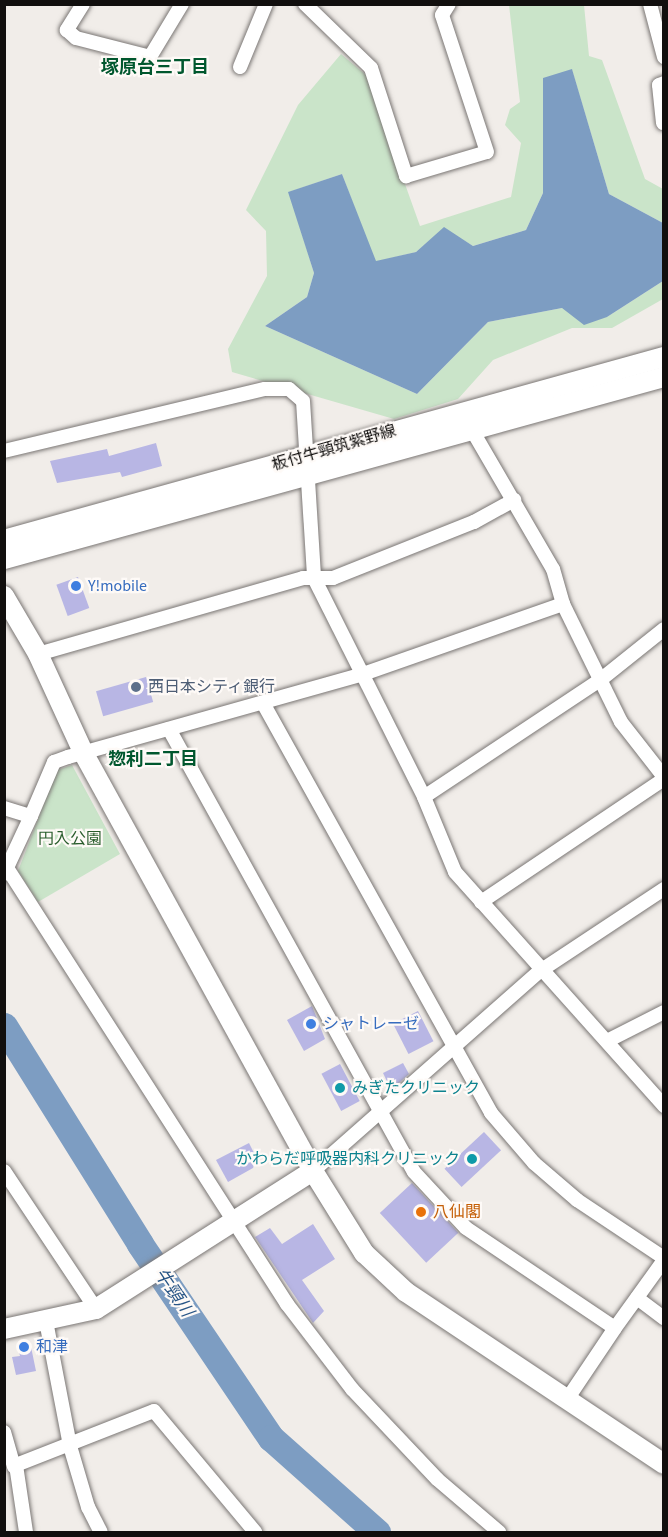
<!DOCTYPE html>
<html>
<head>
<meta charset="utf-8">
<style>
  body { margin:0 }
  #map { position:relative; width:668px; height:1537px; overflow:hidden; background:#f1ede9; font-family:"Source Sans 3","Noto Sans JP",sans-serif }
  div>[style] { position:absolute }
  .green>* { inset:0; background:#cae4c9 }
  .water>* { inset:0; background:#7d9dc2 }
  .river>* { height:27px; margin:-13.5px; padding:0 13.5px; transform-origin:13.5px; border-radius:13.5px; background:#7d9dc2 }
  .building>* { inset:0; background:#b8b6e4; transform-origin:0 0 }
  .roads { filter:drop-shadow(0 0 2px #7a7674) drop-shadow(0 0 2px #7a7674) }
  .street>* { height:14px; margin:-7px; padding:0 7px; transform-origin:7px; border-radius:7px; background:#fff }
  .secondary>* { height:20px; margin:-10px; padding:0 10px; transform-origin:10px; border-radius:10px; background:#fff }
  .dots>* { width:16px; height:16px; translate:-50% -50%; box-sizing:border-box; border:3px solid #fefaf7; border-radius:50% }
  span { translate:-50% -50%; white-space:nowrap; text-align:center; line-height:1.15; -webkit-text-stroke:4.5px #fefaf7; paint-order:stroke }
  .street-label { font-size:16px; color:#110f0e }
  .shop-label { font-size:16px; color:#366cbe }
  .left { translate:0 -50%; text-align:left }
  .service-label { font-size:16px; color:#4e5e75 }
  .park-label { font-size:16px; color:#2a5d2d }
  .culture-label { font-size:16px; color:#0d838f }
  .right { translate:-100% -50%; text-align:right }
  .food-label { font-size:16px; color:#c56008 }
  .neighbourhood-label { font-size:18px; color:#00572e; font-weight:700 }
  .water-label { font-size:18px; color:#285586; font-style:italic }
  .frame { position:absolute; inset:0; border:6px solid #110f0e; pointer-events:none }
</style>
</head>
<body>
<div id="map">
  <div class="green">
    <i style="clip-path:polygon(509px 5px,584px 5px,589px 56px,602px 60px,645px 179px,663px 189px,663px 223px,609px 194px,572px 70px,543px 79px,543px 193px,526px 230px,473px 246px,444px 228px,416px 252px,375px 262px,342px 174px,289px 192px,314px 273px,307px 297px,265px 326px,417px 394px,488px 322px,562px 308px,607px 317px,663px 281px,663px 299px,612px 328px,572px 328px,493px 360px,458px 399px,394px 419px,232px 372px,228px 349px,267px 276px,266px 231px,246px 210px,298px 105px,341px 54px,366px 75px,420px 226px,511px 197px,521px 143px,505px 125px,510px 109px,520px 102px)"></i>
    <i style="clip-path:polygon(72px 765px,120px 854px,38px 902px,18px 871px,57px 770px)"></i>
  </div>
  <div class="water">
    <i style="clip-path:polygon(572px 69px,609px 194px,663px 223px,663px 281px,607px 317px,584px 325px,562px 308px,488px 322px,417px 394px,265px 326px,307px 297px,314px 273px,288px 192px,342px 174px,376px 261px,416px 252px,444px 227px,473px 246px,526px 230px,543px 193px,543px 78px)"></i>
  </div>
  <div class="river">
    <i style="left:4px;top:1026px;width:257px;rotate:58deg"></i>
    <i style="left:140px;top:1244px;width:234px;rotate:56deg"></i>
    <i style="left:271px;top:1438px;width:142px;rotate:41.6deg"></i>
  </div>
  <div class="building">
    <i style="clip-path:polygon(156px 443px,162px 466px,122px 477px,120px 472px,57px 483px,50px 461px,107px 449px,109px 456px)"></i>
    <i style="left:78px;top:577px;width:33px;height:23px;rotate:70deg"></i>
    <i style="left:146px;top:677px;width:26px;height:52px;rotate:74deg"></i>
    <i style="clip-path:polygon(312px 1006px,325px 1039px,304px 1051px,287px 1020px)"></i>
    <i style="left:418px;top:1011px;width:34px;height:28px;rotate:63deg"></i>
    <i style="clip-path:polygon(403px 1063px,409px 1074px,391px 1090px,383px 1073px)"></i>
    <i style="left:340px;top:1064px;width:42px;height:21px;rotate:62deg"></i>
    <i style="left:484px;top:1132px;width:25px;height:54px;rotate:47deg"></i>
    <i style="clip-path:polygon(249px 1143px,257px 1159px,253px 1168px,228px 1182px,216px 1160px)"></i>
    <i style="left:412px;top:1183px;width:68px;height:44px;rotate:47deg"></i>
    <i style="clip-path:polygon(313px 1224px,335px 1259px,302px 1280px,324px 1311px,313px 1323px,255px 1237px,270px 1228px,282px 1244px)"></i>
    <i style="clip-path:polygon(30px 1342px,36px 1371px,16px 1375px,12px 1357px,20px 1356px,17px 1344px)"></i>
  </div>
  <div class="roads">
    <div class="street">
      <i style="left:83px;top:4px;width:31px;rotate:122deg"></i>
      <i style="left:67px;top:30px;width:12px;rotate:42deg"></i>
      <i style="left:76px;top:38px;width:76px;rotate:14.4deg"></i>
      <i style="left:150px;top:57px;width:62px;rotate:-58.9deg"></i>
      <i style="left:305px;top:4px;width:92px;rotate:44.1deg"></i>
      <i style="left:371px;top:68px;width:114px;rotate:72deg"></i>
      <i style="left:406px;top:176px;width:84px;rotate:-16.5deg"></i>
      <i style="left:487px;top:152px;width:144px;rotate:-108.2deg"></i>
      <i style="left:442px;top:15px;width:13px;rotate:-58deg"></i>
      <i style="left:650px;top:4px;width:55px;rotate:75.2deg"></i>
      <i style="left:240px;top:67px;width:68px;rotate:-67.6deg"></i>
      <i style="left:663px;top:123px;width:38px;rotate:-96deg"></i>
      <i style="left:659px;top:85px;width:5px;rotate:-22deg"></i>
      <i style="left:472px;top:430px;width:161px;rotate:59.8deg"></i>
      <i style="left:553px;top:569px;width:36px;rotate:74deg"></i>
      <i style="left:563px;top:604px;width:131px;rotate:63.8deg"></i>
      <i style="left:621px;top:722px;width:70px;rotate:52deg"></i>
      <i style="left:4px;top:451px;width:268px;rotate:-13.4deg"></i>
      <i style="left:265px;top:389px;width:24px"></i>
      <i style="left:289px;top:389px;width:18px;rotate:41deg"></i>
      <i style="left:303px;top:401px;width:177px;rotate:86.4deg"></i>
      <i style="left:314px;top:578px;width:245px;rotate:63.3deg"></i>
      <i style="left:664px;top:629px;width:82px;rotate:141.4deg"></i>
      <i style="left:600px;top:680px;width:211px;rotate:146.4deg"></i>
      <i style="left:424px;top:797px;width:81px;rotate:67.5deg"></i>
      <i style="left:455px;top:872px;width:314px;rotate:48.2deg"></i>
      <i style="left:38px;top:654px;width:276px;rotate:-16deg"></i>
      <i style="left:303px;top:578px;width:30px"></i>
      <i style="left:333px;top:578px;width:152px;rotate:-21.7deg"></i>
      <i style="left:474px;top:522px;width:46px;rotate:-28.8deg"></i>
      <i style="left:263px;top:703px;width:469px;rotate:60.9deg"></i>
      <i style="left:491px;top:1113px;width:66px;rotate:49.3deg"></i>
      <i style="left:534px;top:1163px;width:57px;rotate:40.7deg"></i>
      <i style="left:577px;top:1200px;width:105px;rotate:33.7deg"></i>
      <i style="left:169px;top:729px;width:506px;rotate:61.06deg"></i>
      <i style="left:414px;top:1172px;width:76px;rotate:47.1deg"></i>
      <i style="left:466px;top:1228px;width:179px;rotate:33.9deg"></i>
      <i style="left:615px;top:1328px;width:88px;rotate:123.9deg"></i>
      <i style="left:4px;top:808px;width:28px;rotate:17deg"></i>
      <i style="left:31px;top:816px;width:59px;rotate:-66.9deg"></i>
      <i style="left:54px;top:762px;width:15px;rotate:-20deg"></i>
      <i style="left:68px;top:757px;width:306px;rotate:-15.7deg"></i>
      <i style="left:363px;top:674px;width:212px;rotate:-19.3deg"></i>
      <i style="left:9px;top:871px;width:515px;rotate:57.3deg"></i>
      <i style="left:287px;top:1304px;width:107px;rotate:52.6deg"></i>
      <i style="left:352px;top:1389px;width:124px;rotate:46.6deg"></i>
      <i style="left:437px;top:1479px;width:82px;rotate:40.5deg"></i>
      <i style="left:4px;top:874px;width:64px;rotate:-65deg"></i>
      <i style="left:481px;top:902px;width:220px;rotate:-33.9deg"></i>
      <i style="left:607px;top:1041px;width:64px;rotate:-27deg"></i>
      <i style="left:4px;top:1171px;width:166px;rotate:56.3deg"></i>
      <i style="left:313px;top:1171px;width:303px;rotate:-41.4deg"></i>
      <i style="left:540px;top:971px;width:149px;rotate:-33.5deg"></i>
      <i style="left:637px;top:1298px;width:34px;rotate:37deg"></i>
      <i style="left:46px;top:1321px;width:127px;rotate:79.1deg"></i>
      <i style="left:70px;top:1446px;width:64px;rotate:73.6deg"></i>
      <i style="left:88px;top:1507px;width:28px;rotate:63deg"></i>
      <i style="left:615px;top:1328px;width:84px;rotate:-54.2deg"></i>
      <i style="left:4px;top:1432px;width:36px;rotate:74deg"></i>
      <i style="left:26px;top:1532px;width:68px;rotate:-98.5deg"></i>
      <i style="left:16px;top:1465px;width:148px;rotate:-21.4deg"></i>
      <i style="left:154px;top:1411px;width:158px;rotate:50.1deg"></i>
    </div>
    <div class="secondary">
      <i style="left:4px;top:540px;width:685px;rotate:-15.5deg"></i>
      <i style="left:4px;top:559px;width:685px;rotate:-15.42deg"></i>
      <i style="left:4px;top:596px;width:67px;rotate:59.6deg"></i>
      <i style="left:38px;top:654px;width:110px;rotate:65.3deg"></i>
      <i style="left:84px;top:754px;width:476px;rotate:61.2deg"></i>
      <i style="left:313px;top:1171px;width:97px;rotate:58.1deg"></i>
      <i style="left:364px;top:1253px;width:57px;rotate:42.9deg"></i>
      <i style="left:406px;top:1292px;width:310px;rotate:33.7deg"></i>
      <i style="left:4px;top:1329px;width:94px;rotate:-12.3deg"></i>
      <i style="left:96px;top:1309px;width:257px;rotate:-32.5deg"></i>
    </div>
  </div>
  <div class="dots">
    <i style="left:76px;top:586px;background:#3f7fe0"></i>
    <i style="left:136px;top:687px;background:#5c6f8a"></i>
    <i style="left:311px;top:1024px;background:#3f7fe0"></i>
    <i style="left:340px;top:1088px;background:#0f9aa8"></i>
    <i style="left:472px;top:1159px;background:#0f9aa8"></i>
    <i style="left:421px;top:1212px;background:#e8710a"></i>
    <i style="left:24px;top:1347px;background:#3f7fe0"></i>
  </div>
  <div class="street-label">
    <span style="left:334px;top:448px;rotate:-16deg">板付牛頸筑紫野線</span>
  </div>
  <div class="shop-label">
    <span class="left" style="left:88px;top:586px">Y!mobile</span>
    <span class="left" style="left:323px;top:1024px">シャトレーゼ</span>
    <span class="left" style="left:36px;top:1347px">和津</span>
  </div>
  <div class="service-label">
    <span class="left" style="left:148px;top:687px">西日本シティ銀行</span>
  </div>
  <div class="park-label">
    <span style="left:70px;top:839px">円入公園</span>
  </div>
  <div class="culture-label">
    <span class="left" style="left:352px;top:1088px">みぎたクリニック</span>
    <span class="right" style="left:460px;top:1159px">かわらだ呼吸器内科クリニック</span>
  </div>
  <div class="food-label">
    <span class="left" style="left:433px;top:1212px">八仙閣</span>
  </div>
  <div class="neighbourhood-label">
    <span style="left:155px;top:68px">塚原台三丁目</span>
    <span style="left:153px;top:760px">惣利二丁目</span>
  </div>
  <div class="water-label">
    <span style="left:173px;top:1293px;rotate:56deg">牛頸川</span>
  </div>
  <div class="frame"></div>
</div>
</body>
</html>
